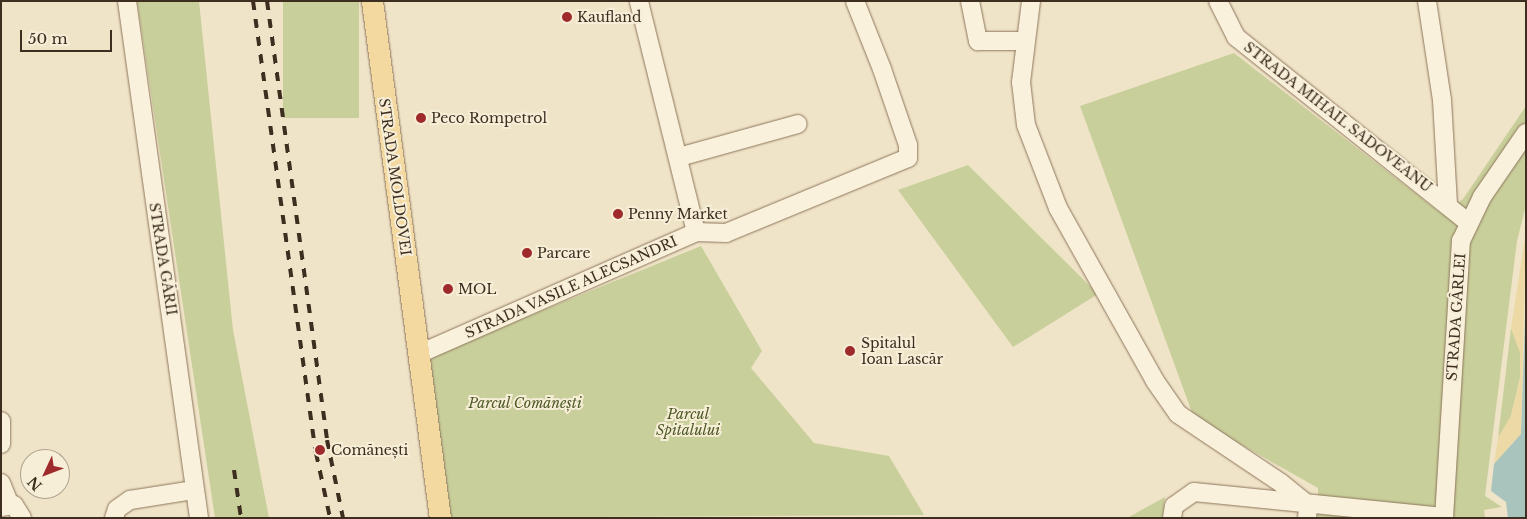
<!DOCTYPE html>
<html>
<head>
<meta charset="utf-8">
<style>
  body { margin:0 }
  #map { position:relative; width:1527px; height:519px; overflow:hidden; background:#f0e4c8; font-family:"Libre Baskerville",serif }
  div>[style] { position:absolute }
  .green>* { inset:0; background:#c9cf9b; transform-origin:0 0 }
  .sand>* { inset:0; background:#ecd9a5 }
  .water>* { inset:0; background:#a9c4bc }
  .roads { filter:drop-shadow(0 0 1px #8d765c) drop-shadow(0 0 1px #8d765c) }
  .minor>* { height:18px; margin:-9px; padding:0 9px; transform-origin:9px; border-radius:9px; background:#faf1dc }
  .major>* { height:21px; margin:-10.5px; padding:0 10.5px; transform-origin:10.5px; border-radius:10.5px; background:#f3d9a0 }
  .rail>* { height:4px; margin-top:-2px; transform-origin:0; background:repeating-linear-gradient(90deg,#3d2e20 0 9px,transparent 0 18px) }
  .dots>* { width:14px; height:14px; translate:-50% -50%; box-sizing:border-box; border:2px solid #f7eed8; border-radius:50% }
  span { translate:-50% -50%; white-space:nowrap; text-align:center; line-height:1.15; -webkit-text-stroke:4px #f7eed8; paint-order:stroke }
  .poi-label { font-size:14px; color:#3d2e20 }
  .left { translate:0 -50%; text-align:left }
  .street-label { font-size:14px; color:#3d2e20 }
  .park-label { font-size:14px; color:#4d5a26; font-style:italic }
  .frame { position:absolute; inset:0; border:2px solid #3d2e20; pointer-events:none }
  .north { position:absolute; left:20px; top:449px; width:50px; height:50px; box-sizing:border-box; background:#f7eed8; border:1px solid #ada18e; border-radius:50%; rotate:227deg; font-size:14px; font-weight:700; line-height:20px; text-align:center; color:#3d2e20 }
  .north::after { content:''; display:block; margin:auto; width:18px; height:22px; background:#9e2a2b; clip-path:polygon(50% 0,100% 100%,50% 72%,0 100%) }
  .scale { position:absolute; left:20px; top:30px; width:92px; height:22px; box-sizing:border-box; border:2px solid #3d2e20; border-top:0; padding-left:6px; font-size:15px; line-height:18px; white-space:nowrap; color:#3d2e20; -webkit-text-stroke:4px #f7eed8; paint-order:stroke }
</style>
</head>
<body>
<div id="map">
  <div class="green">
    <i style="clip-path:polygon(137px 1px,199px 1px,233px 330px,269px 518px,215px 518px)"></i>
    <i style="left:283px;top:1px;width:76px;height:117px"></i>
    <i style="clip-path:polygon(1234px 53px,1442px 214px,1463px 199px,1526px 106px,1526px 205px,1517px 241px,1485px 496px,1502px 507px,1484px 510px,1485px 518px,1318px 518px,1318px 488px,1194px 418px,1080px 106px)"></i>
    <i style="clip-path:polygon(968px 165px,1098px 294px,1013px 347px,898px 190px)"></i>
    <i style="clip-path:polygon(701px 246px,762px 351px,751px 368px,814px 443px,889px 456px,924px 515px,445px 518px,412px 358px,438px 353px)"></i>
    <i style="clip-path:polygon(1511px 328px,1520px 352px,1520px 378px,1511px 416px,1498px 438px)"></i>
    <i style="clip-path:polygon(1165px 497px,1163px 518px,1127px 518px)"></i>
  </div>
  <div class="sand">
    <i style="clip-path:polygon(1526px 231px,1521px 434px,1494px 464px,1498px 438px,1511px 416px,1520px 378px,1520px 352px,1511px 328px)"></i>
  </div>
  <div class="water">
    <i style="clip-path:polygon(1526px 286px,1526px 518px,1508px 518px,1506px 502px,1491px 491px,1494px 464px,1521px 434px)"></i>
  </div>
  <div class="roads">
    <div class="minor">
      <i style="left:127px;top:1px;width:522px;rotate:82.07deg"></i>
      <i style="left:970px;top:1px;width:41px;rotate:78.7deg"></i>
      <i style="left:978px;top:41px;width:47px"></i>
      <i style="left:1031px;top:1px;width:82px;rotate:97deg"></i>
      <i style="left:1021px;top:82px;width:43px;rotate:83.4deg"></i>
      <i style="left:1026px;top:125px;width:89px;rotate:68.9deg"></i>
      <i style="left:1058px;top:208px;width:198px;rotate:60.7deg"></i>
      <i style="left:1155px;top:381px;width:40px;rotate:55.1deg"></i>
      <i style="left:1178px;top:414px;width:124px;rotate:33.8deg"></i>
      <i style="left:1281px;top:483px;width:35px;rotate:39deg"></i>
      <i style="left:1308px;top:505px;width:13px;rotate:94deg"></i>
      <i style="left:1218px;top:1px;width:40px;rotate:63.4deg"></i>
      <i style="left:1236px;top:37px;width:298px;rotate:38.6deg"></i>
      <i style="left:1427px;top:1px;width:100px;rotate:81.4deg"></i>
      <i style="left:1442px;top:100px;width:103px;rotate:86.7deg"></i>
      <i style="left:679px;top:157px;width:123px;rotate:-15.5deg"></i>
      <i style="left:696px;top:232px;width:30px;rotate:2deg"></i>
      <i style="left:726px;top:233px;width:197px;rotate:-22.4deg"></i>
      <i style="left:908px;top:158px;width:13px;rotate:-90deg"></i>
      <i style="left:908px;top:145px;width:80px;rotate:-108.9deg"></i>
      <i style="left:882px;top:69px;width:73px;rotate:-111.7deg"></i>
      <i style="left:421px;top:353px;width:300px;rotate:-23.7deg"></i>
      <i style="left:696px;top:232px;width:238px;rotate:-103.9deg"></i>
      <i style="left:1px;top:421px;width:23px;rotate:90deg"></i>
      <i style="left:1px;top:483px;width:22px;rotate:68deg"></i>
      <i style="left:1px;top:507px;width:13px;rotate:-9deg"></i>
      <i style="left:14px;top:505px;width:15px;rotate:58deg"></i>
      <i style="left:114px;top:518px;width:9px;rotate:-72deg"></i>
      <i style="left:117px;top:509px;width:16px;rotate:-35deg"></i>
      <i style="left:130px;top:500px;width:65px;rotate:-8.9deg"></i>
      <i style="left:1172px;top:518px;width:12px;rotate:-81deg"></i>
      <i style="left:1174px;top:506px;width:24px;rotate:-35deg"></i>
      <i style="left:1194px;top:492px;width:251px;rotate:5.7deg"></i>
      <i style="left:1444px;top:518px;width:278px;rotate:-86.5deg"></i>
      <i style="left:1461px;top:241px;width:49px;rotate:-64.5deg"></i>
      <i style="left:1482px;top:197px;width:78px;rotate:-55.5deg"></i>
    </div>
    <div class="major">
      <i style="left:372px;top:1px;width:521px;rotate:82.51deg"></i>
    </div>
  </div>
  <div class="rail">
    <i style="left:253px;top:1px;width:456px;rotate:82.1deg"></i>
    <i style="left:316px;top:453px;width:66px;rotate:77.8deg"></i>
    <i style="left:267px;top:1px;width:443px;rotate:82.2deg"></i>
    <i style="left:327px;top:440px;width:80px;rotate:78.4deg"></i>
    <i style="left:234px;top:470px;width:49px;rotate:81.7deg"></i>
  </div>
  <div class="dots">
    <i style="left:567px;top:17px;background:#9e2a2b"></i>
    <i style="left:421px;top:118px;background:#9e2a2b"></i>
    <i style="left:618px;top:214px;background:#9e2a2b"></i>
    <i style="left:527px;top:253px;background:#9e2a2b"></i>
    <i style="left:448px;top:289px;background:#9e2a2b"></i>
    <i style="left:850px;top:351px;background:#9e2a2b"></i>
    <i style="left:320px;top:450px;background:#9e2a2b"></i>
  </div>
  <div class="poi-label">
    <span class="left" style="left:577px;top:17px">Kaufland</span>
    <span class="left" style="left:431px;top:118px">Peco Rompetrol</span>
    <span class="left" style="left:628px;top:214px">Penny Market</span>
    <span class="left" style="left:537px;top:253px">Parcare</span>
    <span class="left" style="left:458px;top:289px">MOL</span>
    <span class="left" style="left:861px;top:351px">Spitalul<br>Ioan Lascăr</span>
    <span class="left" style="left:331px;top:450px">Comănești</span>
  </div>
  <div class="street-label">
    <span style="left:1338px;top:117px;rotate:38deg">STRADA MIHAIL SADOVEANU</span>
    <span style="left:395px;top:177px;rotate:82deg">STRADA MOLDOVEI</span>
    <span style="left:163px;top:259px;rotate:81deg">STRADA GĂRII</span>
    <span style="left:571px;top:287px;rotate:-24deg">STRADA VASILE ALECSANDRI</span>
    <span style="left:1456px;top:317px;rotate:-86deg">STRADA GÂRLEI</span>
  </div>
  <div class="park-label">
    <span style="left:525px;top:403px">Parcul Comănești</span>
    <span style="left:688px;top:422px">Parcul<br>Spitalului</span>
  </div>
  <div class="frame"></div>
  <div class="north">N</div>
  <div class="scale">50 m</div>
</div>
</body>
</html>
